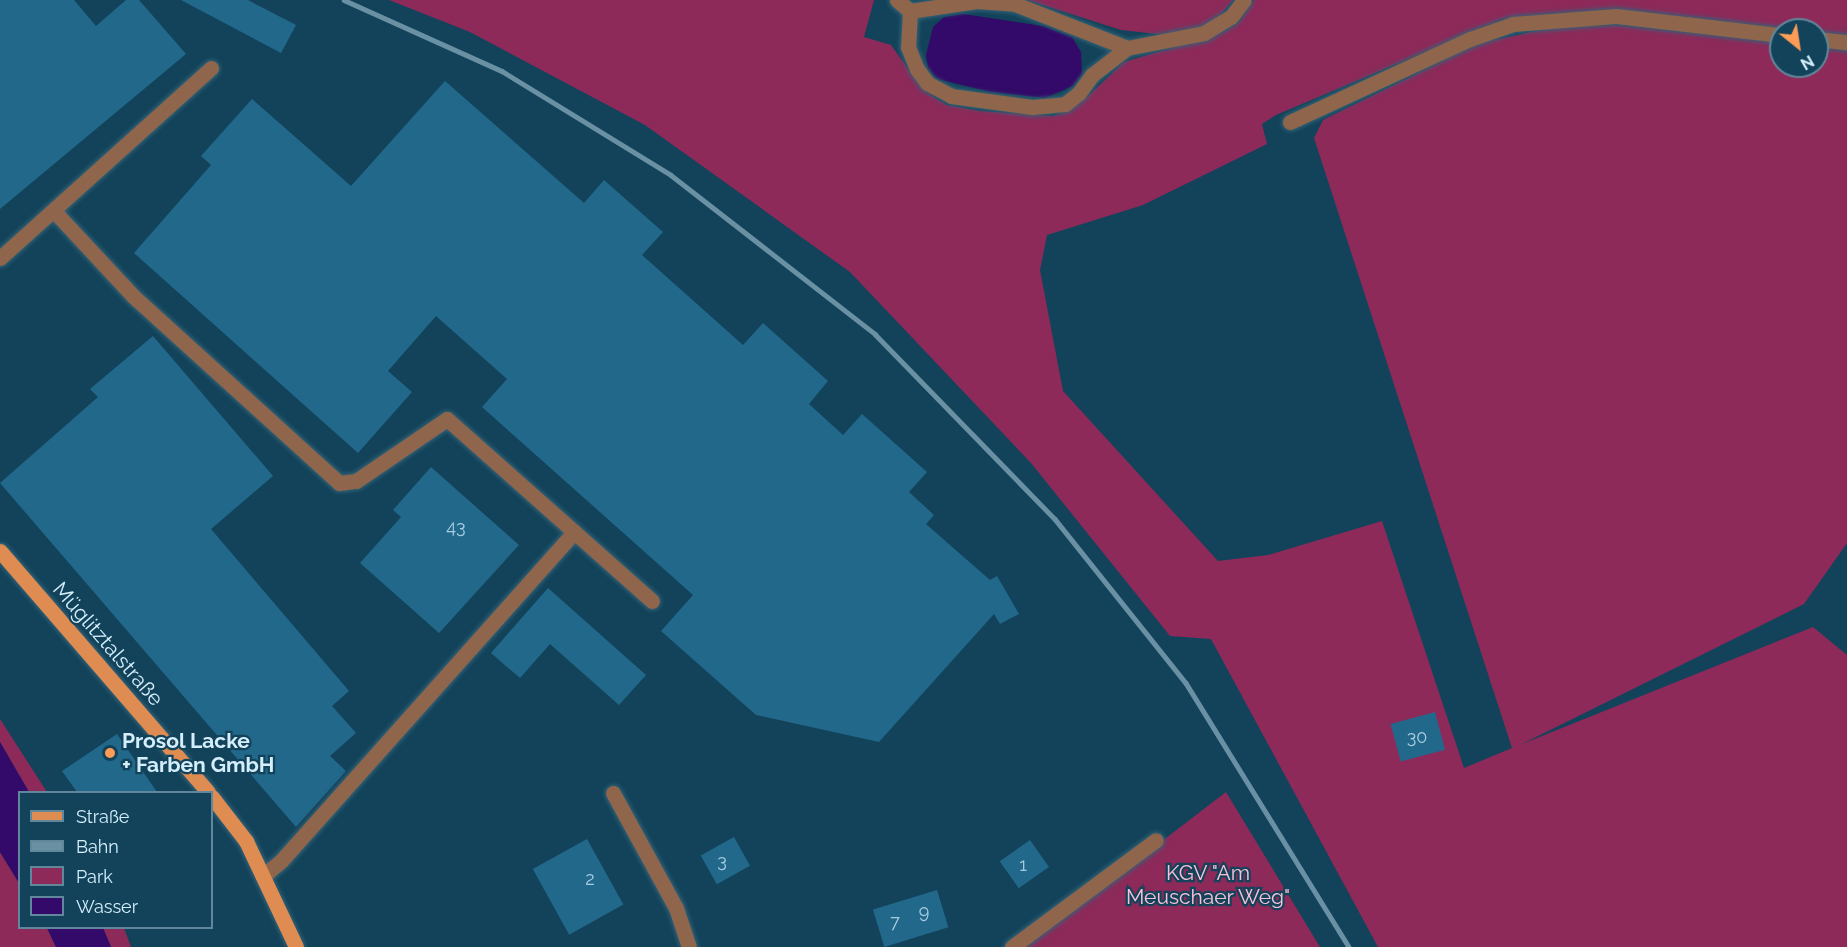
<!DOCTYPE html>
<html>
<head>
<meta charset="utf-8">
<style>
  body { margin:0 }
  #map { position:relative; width:1847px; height:947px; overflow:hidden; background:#12435a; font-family:Raleway,sans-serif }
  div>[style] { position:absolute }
  .green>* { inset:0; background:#8d2a5a }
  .water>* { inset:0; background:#330969 }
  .building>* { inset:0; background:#22688b; transform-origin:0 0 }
  .roads { filter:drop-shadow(0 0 2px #356277) drop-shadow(0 0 2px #356277) }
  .minor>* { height:15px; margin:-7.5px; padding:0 7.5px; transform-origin:7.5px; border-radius:7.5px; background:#8f664b }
  .major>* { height:15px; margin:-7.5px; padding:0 7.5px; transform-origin:7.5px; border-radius:7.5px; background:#de8c52 }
  .rail>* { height:4.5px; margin:-2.25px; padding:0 2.25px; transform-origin:2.25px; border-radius:2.25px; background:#6a90a3 }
  .dots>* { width:16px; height:16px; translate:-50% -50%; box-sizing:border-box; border:3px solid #12435a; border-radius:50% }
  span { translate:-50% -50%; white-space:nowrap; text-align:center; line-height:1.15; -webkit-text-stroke:4.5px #12435a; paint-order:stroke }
  .number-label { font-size:18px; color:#a8cce0 }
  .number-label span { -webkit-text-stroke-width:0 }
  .street-label { font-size:21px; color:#d5eefc }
  .poi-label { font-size:21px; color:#d5eefc; font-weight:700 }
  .left { translate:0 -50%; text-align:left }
  .park-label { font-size:21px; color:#fac1d6 }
  .legend { position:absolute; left:18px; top:791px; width:195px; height:138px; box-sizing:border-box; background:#12435a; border:2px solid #60879b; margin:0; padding:8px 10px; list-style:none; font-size:18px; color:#d5eefc }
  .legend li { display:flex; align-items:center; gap:12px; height:30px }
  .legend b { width:30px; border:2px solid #60879b }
  .north { position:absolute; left:1769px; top:18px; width:60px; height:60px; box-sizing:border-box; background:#12435a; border:2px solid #60879b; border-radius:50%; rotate:150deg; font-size:16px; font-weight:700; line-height:24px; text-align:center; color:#d5eefc }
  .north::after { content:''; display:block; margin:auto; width:21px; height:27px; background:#fd9c56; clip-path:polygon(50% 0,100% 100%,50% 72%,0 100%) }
</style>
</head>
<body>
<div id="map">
  <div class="green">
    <i style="clip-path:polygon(389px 0,874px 0,864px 37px,891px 45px,922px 88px,935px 98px,947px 105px,980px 111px,1053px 116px,1068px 111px,1085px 99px,1124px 62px,1222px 33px,1238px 23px,1254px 0,1847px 0,1847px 35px,1615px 10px,1503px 19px,1276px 115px,1262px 124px,1267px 144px,1143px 205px,1047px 235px,1040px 270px,1063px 391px,1218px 561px,1268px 555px,1382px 521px,1464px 768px,1512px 748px,1314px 138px,1323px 120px,1479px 43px,1560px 26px,1617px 25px,1781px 42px,1781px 66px,1817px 66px,1817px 46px,1847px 49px,1847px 543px,1804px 604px,1522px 744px,1813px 627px,1847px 655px,1847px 947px,1378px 947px,1211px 639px,1170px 636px,1031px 463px,850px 272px,645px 125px,470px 32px)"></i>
    <i style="clip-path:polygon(1027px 0,1233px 0,1217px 19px,1201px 27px,1166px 35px,1121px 30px)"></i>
    <i style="clip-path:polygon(0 719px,47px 792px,29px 792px,0 742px)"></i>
    <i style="clip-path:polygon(1226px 792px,1320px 947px,1024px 947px)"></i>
    <i style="clip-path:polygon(0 852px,19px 883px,20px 928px,47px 928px,56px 947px,0 947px)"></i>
    <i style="clip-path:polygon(103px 928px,124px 928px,131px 947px,111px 947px)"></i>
  </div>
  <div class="water">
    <i style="clip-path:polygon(963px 14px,1043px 26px,1072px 37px,1081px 52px,1082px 74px,1073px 86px,1045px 98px,991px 92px,937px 79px,928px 68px,926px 55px,933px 27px,944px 17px)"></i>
    <i style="clip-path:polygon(0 742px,29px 792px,20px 792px,19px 883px,0 852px)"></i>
    <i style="clip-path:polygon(47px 928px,103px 928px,111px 947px,56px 947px)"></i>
  </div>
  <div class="building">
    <i style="clip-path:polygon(0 0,74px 0,96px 26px,126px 0,139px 0,186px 54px,0 209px)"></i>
    <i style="clip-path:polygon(181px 0,248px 0,296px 25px,281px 53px)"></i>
    <i style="clip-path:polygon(445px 81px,584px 203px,604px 180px,663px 232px,642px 255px,743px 345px,763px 323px,828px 381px,809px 404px,843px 435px,862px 414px,927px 472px,909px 492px,934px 515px,926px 524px,990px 580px,997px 576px,1019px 614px,1000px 624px,994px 614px,879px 742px,756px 715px,661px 631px,693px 595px,482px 407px,507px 379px,436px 316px,388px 371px,412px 392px,358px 453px,134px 253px,211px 165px,201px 156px,252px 99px,351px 186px)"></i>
    <i style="clip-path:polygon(153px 336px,273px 476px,211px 529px,349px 691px,332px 706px,356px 733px,330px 756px,346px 771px,296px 827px,0 483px,98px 397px,90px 389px)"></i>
    <i style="clip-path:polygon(431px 467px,519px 545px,439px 633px,360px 563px,401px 517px,393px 510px)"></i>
    <i style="clip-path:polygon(548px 588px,646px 675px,619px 705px,550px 644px,520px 678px,491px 653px)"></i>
    <i style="left:1435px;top:712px;width:39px;height:46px;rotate:75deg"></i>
    <i style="clip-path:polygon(117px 734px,157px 792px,77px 792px,62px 771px)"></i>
    <i style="left:734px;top:837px;width:33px;height:38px;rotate:61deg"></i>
    <i style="left:587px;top:839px;width:75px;height:62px;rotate:61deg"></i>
    <i style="left:1030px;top:840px;width:33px;height:37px;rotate:55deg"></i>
    <i style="left:937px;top:890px;width:39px;height:67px;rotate:73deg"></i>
  </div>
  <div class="roads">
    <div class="minor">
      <i style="left:897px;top:0;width:17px;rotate:40deg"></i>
      <i style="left:910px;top:11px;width:67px;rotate:-8.6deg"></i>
      <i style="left:976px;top:1px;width:39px;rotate:4deg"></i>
      <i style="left:1015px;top:4px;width:120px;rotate:21.4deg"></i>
      <i style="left:1127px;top:48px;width:78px;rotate:-11deg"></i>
      <i style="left:1204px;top:33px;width:31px;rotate:-31deg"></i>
      <i style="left:1231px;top:17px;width:21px;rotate:-53deg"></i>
      <i style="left:910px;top:11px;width:36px;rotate:93deg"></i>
      <i style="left:908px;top:47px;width:24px;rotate:68deg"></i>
      <i style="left:917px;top:69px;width:17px;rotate:54deg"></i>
      <i style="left:927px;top:83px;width:27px;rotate:28deg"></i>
      <i style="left:951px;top:96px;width:82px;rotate:7.7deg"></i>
      <i style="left:1032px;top:107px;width:33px;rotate:-5deg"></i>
      <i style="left:1065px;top:104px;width:18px;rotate:-38deg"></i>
      <i style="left:1079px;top:93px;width:22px;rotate:-54deg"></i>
      <i style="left:1092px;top:75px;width:44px;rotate:-37.6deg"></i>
      <i style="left:1817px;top:39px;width:30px;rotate:6deg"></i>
      <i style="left:1290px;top:122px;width:198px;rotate:-24.8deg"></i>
      <i style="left:1470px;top:39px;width:46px;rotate:-19.2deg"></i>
      <i style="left:1513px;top:24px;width:103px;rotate:-4.4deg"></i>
      <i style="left:1616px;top:16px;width:166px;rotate:6.6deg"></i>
      <i style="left:54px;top:211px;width:116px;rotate:47.1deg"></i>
      <i style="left:133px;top:296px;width:278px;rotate:42.2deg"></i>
      <i style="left:339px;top:483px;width:17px;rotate:-7deg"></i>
      <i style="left:356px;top:481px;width:110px;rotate:-34.3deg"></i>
      <i style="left:447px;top:419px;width:274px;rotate:41.6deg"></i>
      <i style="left:0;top:258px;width:284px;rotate:-42deg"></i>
      <i style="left:613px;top:793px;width:131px;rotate:61.3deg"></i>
      <i style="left:676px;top:908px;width:41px;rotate:71.6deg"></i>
      <i style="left:263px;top:876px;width:23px;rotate:-40deg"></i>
      <i style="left:281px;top:861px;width:441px;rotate:-48.3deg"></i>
      <i style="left:1012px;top:947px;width:179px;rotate:-36.6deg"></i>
    </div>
    <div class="major">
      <i style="left:0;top:551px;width:318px;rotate:49.2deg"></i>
      <i style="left:212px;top:797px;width:56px;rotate:52.3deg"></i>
      <i style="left:246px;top:841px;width:117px;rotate:64.7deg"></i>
    </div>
  </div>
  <div class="rail">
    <i style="left:344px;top:0;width:173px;rotate:24.2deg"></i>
    <i style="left:502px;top:71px;width:198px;rotate:31.6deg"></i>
    <i style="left:671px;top:175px;width:259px;rotate:37.9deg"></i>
    <i style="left:875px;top:334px;width:258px;rotate:45.8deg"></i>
    <i style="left:1055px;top:519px;width:210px;rotate:51.4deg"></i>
    <i style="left:1186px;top:683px;width:310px;rotate:58.3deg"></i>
  </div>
  <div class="dots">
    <i style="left:110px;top:753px;background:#fd9c56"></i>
  </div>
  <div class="number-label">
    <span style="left:456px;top:527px">43</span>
    <span style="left:1417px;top:737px">30</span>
    <span style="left:722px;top:861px">3</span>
    <span style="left:1023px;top:865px">1</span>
    <span style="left:590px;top:879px">2</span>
    <span style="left:924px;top:912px">9</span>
    <span style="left:895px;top:922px">7</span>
  </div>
  <div class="street-label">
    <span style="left:108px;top:644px;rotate:49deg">Müglitztalstraße</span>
  </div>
  <div class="poi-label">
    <span class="left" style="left:122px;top:753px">Prosol Lacke<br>+ Farben GmbH</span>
  </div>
  <div class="park-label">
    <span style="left:1208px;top:885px">KGV "Am<br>Meuschaer Weg"</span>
  </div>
  <ul class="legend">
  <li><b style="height:8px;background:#de8c52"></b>Straße</li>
  <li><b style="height:8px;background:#6a90a3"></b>Bahn</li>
  <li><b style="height:16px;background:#8d2a5a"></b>Park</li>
  <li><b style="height:16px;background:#330969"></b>Wasser</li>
  </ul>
  <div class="north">N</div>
</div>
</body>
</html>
